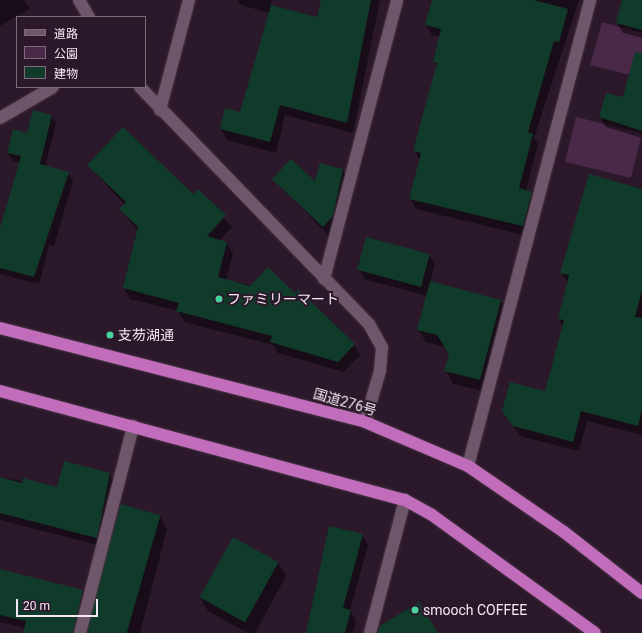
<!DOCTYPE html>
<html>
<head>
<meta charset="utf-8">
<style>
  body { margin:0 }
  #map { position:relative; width:642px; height:633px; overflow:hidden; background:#2c182b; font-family:Roboto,"Noto Sans JP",sans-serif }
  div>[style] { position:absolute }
  .green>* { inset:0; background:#4a2847; transform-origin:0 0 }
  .shadow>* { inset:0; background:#0007 }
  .building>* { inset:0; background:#103b2a; transform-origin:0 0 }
  .roads { filter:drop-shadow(0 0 1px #463544) drop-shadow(0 0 1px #463544) }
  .service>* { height:12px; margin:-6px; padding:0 6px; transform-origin:6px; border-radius:6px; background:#6e566b }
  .minor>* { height:12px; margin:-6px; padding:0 6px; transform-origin:6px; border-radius:6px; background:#6e566b }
  .trunk>* { height:12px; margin:-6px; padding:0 6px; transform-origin:6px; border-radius:6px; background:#c16dbb }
  .dots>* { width:11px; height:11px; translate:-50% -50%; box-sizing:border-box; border:2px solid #2c182b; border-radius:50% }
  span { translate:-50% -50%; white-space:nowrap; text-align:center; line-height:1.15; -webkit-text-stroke:4px #2c182b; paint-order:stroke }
  .poi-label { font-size:14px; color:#f6e8f4 }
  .left { translate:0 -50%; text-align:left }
  .street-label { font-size:14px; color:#f6e8f4 }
  .legend { position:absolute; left:16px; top:16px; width:130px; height:72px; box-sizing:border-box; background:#2c182b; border:1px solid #7d6b7b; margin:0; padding:5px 7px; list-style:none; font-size:12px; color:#f6e8f4 }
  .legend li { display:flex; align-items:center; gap:8px; height:20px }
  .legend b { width:20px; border:1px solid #7d6b7b }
  .scale { position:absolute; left:16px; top:599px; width:82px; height:18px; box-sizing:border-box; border:2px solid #f6e8f4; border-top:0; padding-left:5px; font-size:12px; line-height:14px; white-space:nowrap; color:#f6e8f4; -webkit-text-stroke:3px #2c182b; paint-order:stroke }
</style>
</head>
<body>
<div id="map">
  <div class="green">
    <i style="clip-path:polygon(602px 22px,642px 33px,642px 78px,590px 65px)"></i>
    <i style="left:576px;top:117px;width:68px;height:46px;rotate:14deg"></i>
  </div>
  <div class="shadow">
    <i style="clip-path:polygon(0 0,24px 0,30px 9px,0 26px)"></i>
    <i style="clip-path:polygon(238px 0,272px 0,271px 6px,317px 19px,322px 0,380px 0,353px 133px,285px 115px,276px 153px,227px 140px,221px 129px,226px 109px,241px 113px,270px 13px,241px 5px)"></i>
    <i style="clip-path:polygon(433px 0,579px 0,534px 138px,538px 144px,526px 191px,531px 193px,537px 202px,528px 236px,416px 209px,410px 199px,420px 161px,414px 150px,437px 67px,434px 61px,440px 37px,432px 35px,426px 25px)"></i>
    <i style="clip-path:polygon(623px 0,642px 0,642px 38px,623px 33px,617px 23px)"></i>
    <i style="clip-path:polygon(642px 81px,642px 138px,606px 127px,600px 117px)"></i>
    <i style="clip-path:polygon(52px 116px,56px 124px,45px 167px,68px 173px,73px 181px,54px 246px,49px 245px,39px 284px,0 274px,0 243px,20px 162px,13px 161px,8px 153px)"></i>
    <i style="clip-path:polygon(88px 165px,193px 196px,198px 190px,232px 227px,219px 241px,227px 243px,233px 254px,226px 280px,295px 294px,354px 344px,360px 355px,344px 372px,278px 353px,273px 345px,184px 322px,178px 311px,130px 299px,124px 288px,138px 231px,120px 209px,125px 205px)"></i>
    <i style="clip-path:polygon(342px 169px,348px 179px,338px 226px,329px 236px,274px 179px,315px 183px)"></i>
    <i style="clip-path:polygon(590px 175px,642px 189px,642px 435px,587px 421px,579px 451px,520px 436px,503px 411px,546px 392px,563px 327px,559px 319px,568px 283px,561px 273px)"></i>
    <i style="clip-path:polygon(429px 254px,435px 264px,430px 282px,500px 300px,508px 313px,487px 392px,453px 384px,446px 371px,450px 354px,446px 347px,426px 342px,418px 329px,427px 296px,364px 279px,359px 270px)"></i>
    <i style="clip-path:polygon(109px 474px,115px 483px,102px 546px,0 520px,0 477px,58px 488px)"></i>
    <i style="clip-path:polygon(159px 515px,167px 529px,140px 633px,98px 633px)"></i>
    <i style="clip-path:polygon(362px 535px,368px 545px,350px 611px,356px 620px,353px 633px,307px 633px)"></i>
    <i style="clip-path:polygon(278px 563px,286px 576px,255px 633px,248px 633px,208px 611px,200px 597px)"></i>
    <i style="clip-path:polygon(0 570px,83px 591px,88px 600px,79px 633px,24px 633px,25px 628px,0 622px)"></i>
  </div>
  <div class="building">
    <i style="clip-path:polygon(321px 0,371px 0,347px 123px,280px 105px,270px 142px,220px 129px,225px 108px,240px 112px,271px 5px,317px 17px)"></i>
    <i style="clip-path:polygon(432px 0,534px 0,568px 9px,559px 42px,554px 41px,528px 132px,533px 134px,519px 188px,532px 192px,523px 226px,409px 199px,421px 153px,413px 151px,437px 63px,433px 62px,441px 29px,425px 25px)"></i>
    <i style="clip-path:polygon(622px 0,642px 0,642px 30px,616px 23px)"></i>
    <i style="clip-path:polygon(635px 52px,642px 53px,642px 131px,599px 117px,606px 93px,623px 97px)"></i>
    <i style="clip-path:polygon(33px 110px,52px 115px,40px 164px,69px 172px,34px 277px,0 268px,0 228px,21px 156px,7px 153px,13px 129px,27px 133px)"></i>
    <i style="clip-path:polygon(123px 127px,193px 194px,198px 189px,226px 215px,207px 236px,227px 242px,218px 277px,250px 286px,268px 267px,295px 293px,298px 289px,355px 344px,338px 362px,270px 342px,272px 336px,176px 311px,179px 303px,123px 288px,138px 227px,119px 209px,126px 202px,87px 165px)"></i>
    <i style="clip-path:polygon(291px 159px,315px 181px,320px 163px,343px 169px,333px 216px,323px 227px,272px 179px)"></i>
    <i style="clip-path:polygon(589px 174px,642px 189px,642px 290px,635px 317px,642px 318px,642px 409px,638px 426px,581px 411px,573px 442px,513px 426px,502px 411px,510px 382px,545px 391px,564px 320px,558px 319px,569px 275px,560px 273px)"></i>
    <i style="left:366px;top:237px;width:66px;height:34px;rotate:15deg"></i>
    <i style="clip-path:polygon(430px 281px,501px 300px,480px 380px,444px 371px,449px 354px,437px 335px,417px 330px)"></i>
    <i style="clip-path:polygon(64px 461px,110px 473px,97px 538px,0 513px,0 477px,22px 483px,23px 478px,57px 487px)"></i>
    <i style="left:121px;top:504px;width:41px;height:133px;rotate:16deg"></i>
    <i style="clip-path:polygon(329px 526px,363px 534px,343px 608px,351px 610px,345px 633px,306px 633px)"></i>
    <i style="left:233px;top:537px;width:52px;height:69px;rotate:29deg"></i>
    <i style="clip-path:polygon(0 569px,83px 590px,73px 633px,23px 633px,26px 621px,0 615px)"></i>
    <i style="clip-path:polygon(419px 602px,438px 633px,378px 633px,380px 626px)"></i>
  </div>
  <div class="roads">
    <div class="service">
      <i style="left:80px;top:633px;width:214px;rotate:-75.6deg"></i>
    </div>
    <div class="minor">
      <i style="left:79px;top:0;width:20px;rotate:60deg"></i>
      <i style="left:140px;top:87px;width:330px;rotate:46deg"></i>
      <i style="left:369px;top:324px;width:26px;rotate:61deg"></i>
      <i style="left:382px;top:347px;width:24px;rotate:95deg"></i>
      <i style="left:380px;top:371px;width:53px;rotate:106.4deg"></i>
      <i style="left:160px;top:110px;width:114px;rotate:-75.2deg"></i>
      <i style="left:0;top:118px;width:61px;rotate:-30.3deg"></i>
      <i style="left:324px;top:279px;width:288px;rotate:-75.3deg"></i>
      <i style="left:468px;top:466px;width:482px;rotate:-75.3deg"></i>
      <i style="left:370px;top:633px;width:138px;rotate:-75.3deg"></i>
    </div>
    <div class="trunk">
      <i style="left:0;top:328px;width:377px;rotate:14.4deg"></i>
      <i style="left:365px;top:422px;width:112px;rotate:23.1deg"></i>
      <i style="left:468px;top:466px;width:116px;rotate:34.5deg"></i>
      <i style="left:564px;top:532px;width:99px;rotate:38deg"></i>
      <i style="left:0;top:391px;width:419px;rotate:15.1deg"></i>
      <i style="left:405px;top:500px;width:31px;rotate:29deg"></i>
      <i style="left:432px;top:515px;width:201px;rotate:35.9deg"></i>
    </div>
  </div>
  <div class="dots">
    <i style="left:219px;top:299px;background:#48d49d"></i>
    <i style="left:110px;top:335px;background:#48d49d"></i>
    <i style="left:415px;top:610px;background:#48d49d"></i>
  </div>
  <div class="poi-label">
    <span class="left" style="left:227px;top:299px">ファミリーマート</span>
    <span class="left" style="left:118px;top:335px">支芴湖通</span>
    <span class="left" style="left:423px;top:610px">smooch COFFEE</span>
  </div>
  <div class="street-label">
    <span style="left:345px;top:402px;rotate:16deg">国道276号</span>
  </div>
  <ul class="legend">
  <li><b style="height:5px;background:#6e566b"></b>道路</li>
  <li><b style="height:11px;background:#4a2847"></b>公園</li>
  <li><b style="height:11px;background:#103b2a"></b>建物</li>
  </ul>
  <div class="scale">20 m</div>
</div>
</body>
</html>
